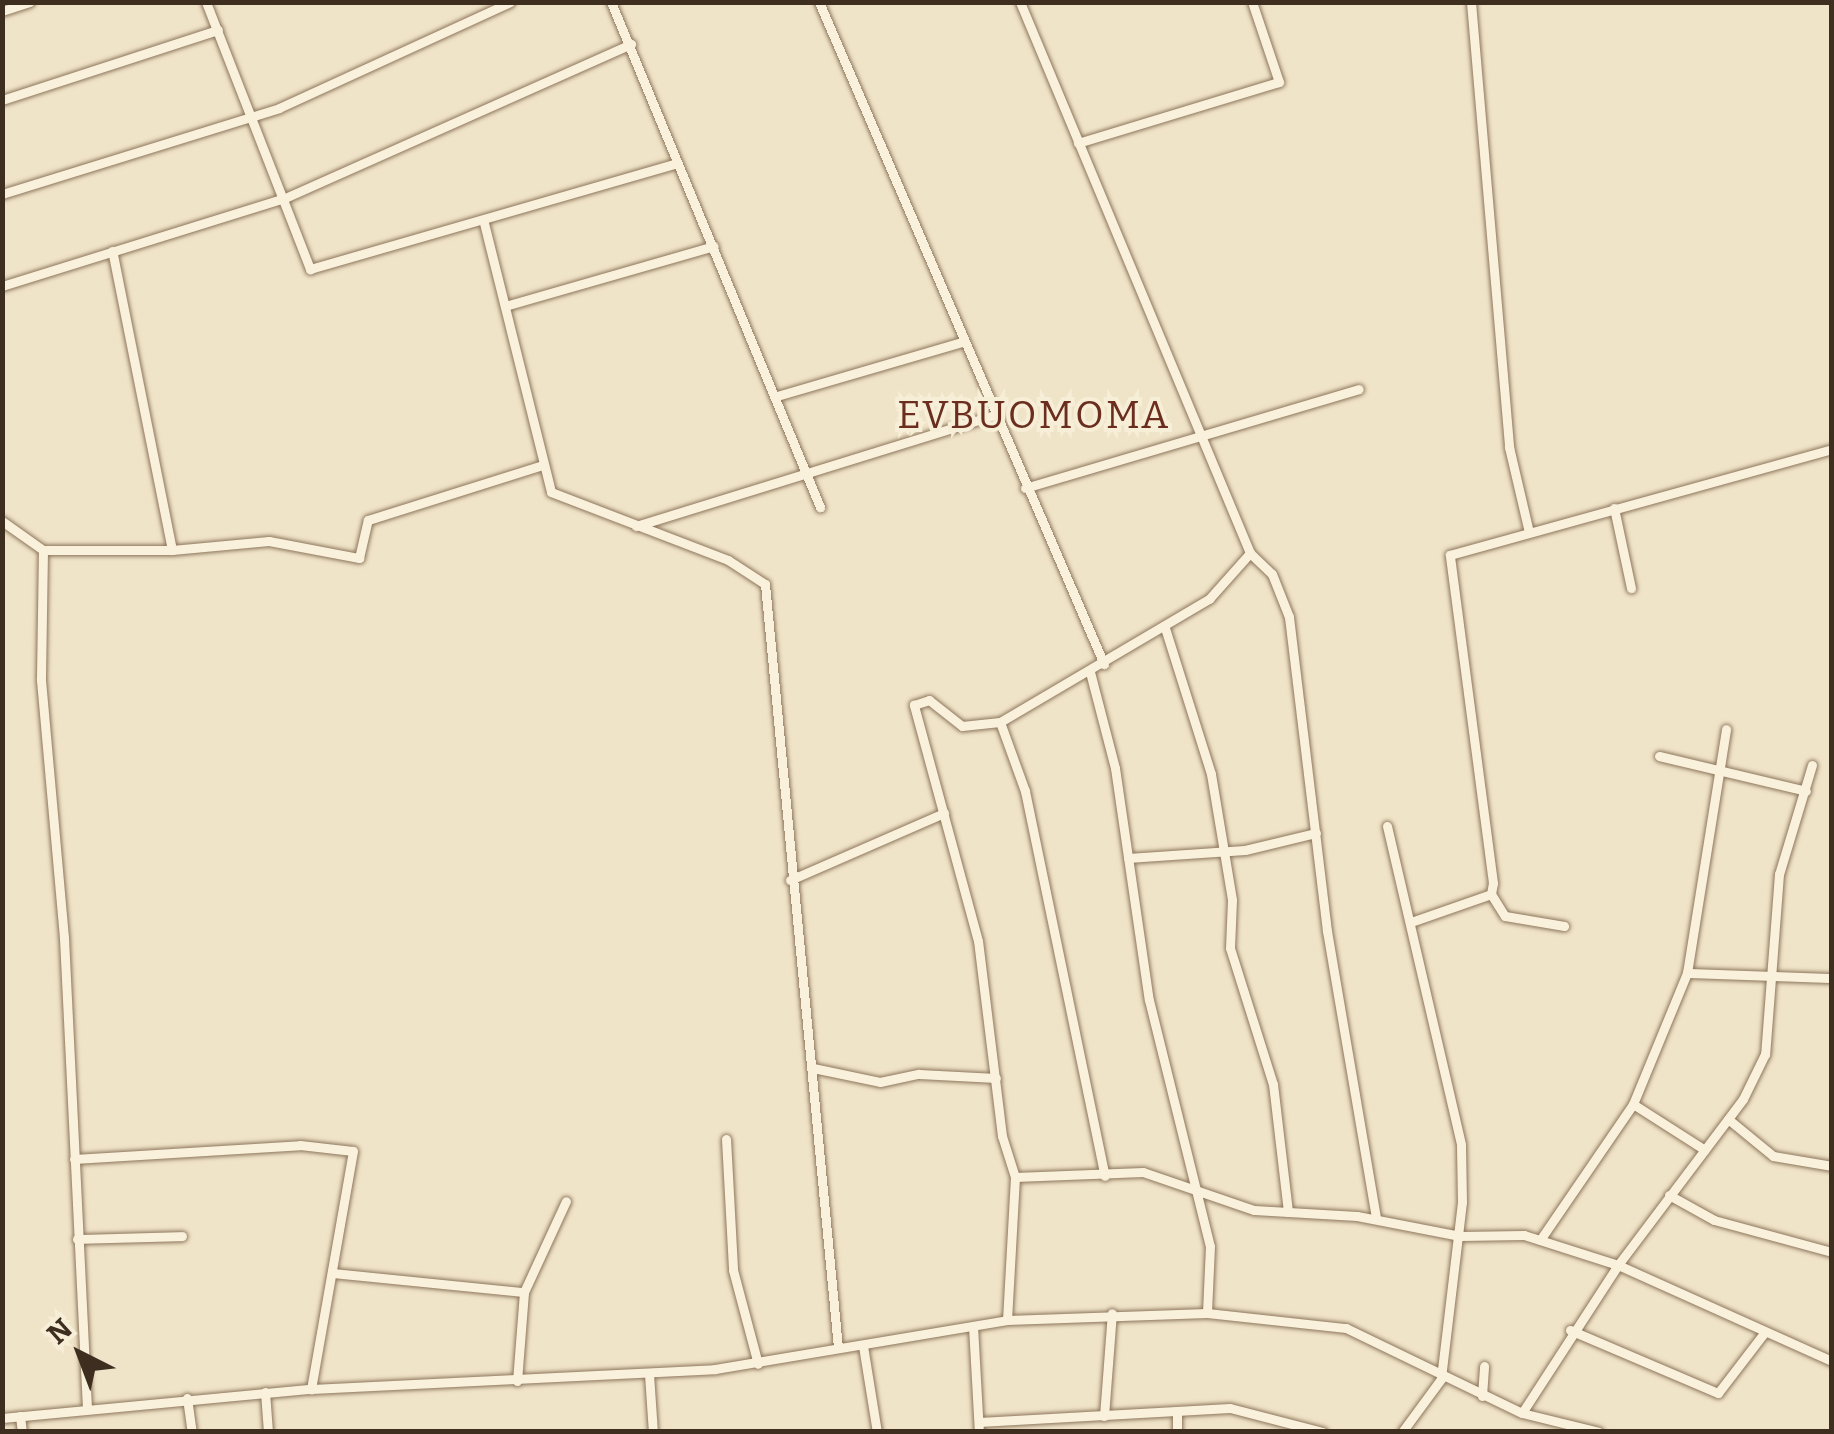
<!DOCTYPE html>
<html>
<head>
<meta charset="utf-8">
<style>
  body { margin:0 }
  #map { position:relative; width:1834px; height:1434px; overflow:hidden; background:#f0e4c8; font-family:Bitter,serif }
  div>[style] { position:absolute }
  .roads { filter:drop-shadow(0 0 2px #8d765c) drop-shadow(0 0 2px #8d765c) }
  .minor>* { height:9px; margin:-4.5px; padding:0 4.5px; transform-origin:4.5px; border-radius:4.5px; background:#faf1dc }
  span { translate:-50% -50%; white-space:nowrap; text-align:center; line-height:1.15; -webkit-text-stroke:8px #f7eed8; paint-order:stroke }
  .quarter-label { font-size:38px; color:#6b2e1e; letter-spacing:2.5px }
  .frame { position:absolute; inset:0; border:5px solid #3d2e20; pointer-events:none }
  .north { position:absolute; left:30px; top:1304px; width:100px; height:100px; -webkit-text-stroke:8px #f7eed8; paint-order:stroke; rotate:318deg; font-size:28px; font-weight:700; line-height:40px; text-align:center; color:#3d2e20 }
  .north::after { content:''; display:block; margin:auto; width:35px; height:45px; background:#3d2e20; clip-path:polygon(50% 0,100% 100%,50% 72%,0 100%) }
</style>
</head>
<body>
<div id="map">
  <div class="roads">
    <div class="minor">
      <i style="left:206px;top:2px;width:287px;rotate:68.7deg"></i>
      <i style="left:310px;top:269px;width:382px;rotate:-16.1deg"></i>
      <i style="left:611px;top:2px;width:547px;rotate:67.52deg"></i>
      <i style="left:819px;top:2px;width:721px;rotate:66.71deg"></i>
      <i style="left:1471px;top:2px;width:447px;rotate:85.1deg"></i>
      <i style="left:1509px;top:447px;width:83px;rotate:76.8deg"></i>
      <i style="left:2px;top:11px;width:29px;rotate:-18deg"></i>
      <i style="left:2px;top:100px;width:227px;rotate:-18deg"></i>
      <i style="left:1078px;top:143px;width:210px;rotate:-16.9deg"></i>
      <i style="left:1279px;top:82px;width:84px;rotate:-108.6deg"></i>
      <i style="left:2px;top:194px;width:290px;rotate:-17.2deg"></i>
      <i style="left:279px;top:108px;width:254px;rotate:-24.6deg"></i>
      <i style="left:484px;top:223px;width:277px;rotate:76deg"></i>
      <i style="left:551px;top:492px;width:190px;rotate:21deg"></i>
      <i style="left:728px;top:560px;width:44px;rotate:33deg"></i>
      <i style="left:765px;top:584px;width:767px;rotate:84.54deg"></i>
      <i style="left:2px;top:286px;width:296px;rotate:-17.3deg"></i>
      <i style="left:285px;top:198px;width:379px;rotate:-24deg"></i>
      <i style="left:505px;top:306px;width:217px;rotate:-16deg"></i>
      <i style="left:777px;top:396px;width:193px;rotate:-16.3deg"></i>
      <i style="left:1025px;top:488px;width:348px;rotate:-16.5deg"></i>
      <i style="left:1614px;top:508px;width:82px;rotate:78deg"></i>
      <i style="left:2px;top:521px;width:50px;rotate:35.3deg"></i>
      <i style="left:43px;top:550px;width:130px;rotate:90.9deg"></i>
      <i style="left:41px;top:680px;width:259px;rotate:84.9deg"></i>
      <i style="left:64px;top:938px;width:470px;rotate:87.2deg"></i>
      <i style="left:636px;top:526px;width:376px;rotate:-17.2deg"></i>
      <i style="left:43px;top:550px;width:129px"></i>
      <i style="left:172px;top:550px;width:305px;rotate:-101.3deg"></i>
      <i style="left:172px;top:550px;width:97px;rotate:-5.3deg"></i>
      <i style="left:269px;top:541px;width:92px;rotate:10.7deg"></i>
      <i style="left:359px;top:558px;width:39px;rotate:-77deg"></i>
      <i style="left:368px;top:520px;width:182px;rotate:-17.5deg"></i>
      <i style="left:1250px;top:553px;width:30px;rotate:44deg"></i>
      <i style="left:1272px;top:574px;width:46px;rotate:68.4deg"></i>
      <i style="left:1289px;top:617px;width:316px;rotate:83.1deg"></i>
      <i style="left:1327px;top:931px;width:292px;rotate:80.3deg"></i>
      <i style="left:1165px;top:628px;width:153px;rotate:72.5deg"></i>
      <i style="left:1211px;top:774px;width:128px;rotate:80.5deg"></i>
      <i style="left:1232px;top:900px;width:48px;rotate:92.4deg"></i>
      <i style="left:1230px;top:948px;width:143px;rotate:72.5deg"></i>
      <i style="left:1273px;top:1084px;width:129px;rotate:83.3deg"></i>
      <i style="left:1090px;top:672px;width:99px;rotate:75.4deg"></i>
      <i style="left:1115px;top:768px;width:234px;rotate:81.7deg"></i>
      <i style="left:1149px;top:1000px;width:253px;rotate:76.1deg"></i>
      <i style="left:1210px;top:1246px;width:67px;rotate:92.6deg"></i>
      <i style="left:1000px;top:722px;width:73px;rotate:70.1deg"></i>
      <i style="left:1025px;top:791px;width:393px;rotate:78.3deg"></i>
      <i style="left:1659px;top:756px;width:151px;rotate:13.4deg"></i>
      <i style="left:1812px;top:765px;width:114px;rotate:106.8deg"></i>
      <i style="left:1779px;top:874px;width:181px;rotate:94.4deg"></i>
      <i style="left:1765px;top:1054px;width:50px;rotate:116.1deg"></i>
      <i style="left:1743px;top:1099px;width:208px;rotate:127deg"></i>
      <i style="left:1618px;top:1265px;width:235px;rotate:24.2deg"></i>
      <i style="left:1387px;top:826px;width:327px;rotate:76.9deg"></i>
      <i style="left:1461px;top:1145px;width:57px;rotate:89deg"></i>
      <i style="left:1462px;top:1202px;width:178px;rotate:96.8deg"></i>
      <i style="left:1441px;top:1379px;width:66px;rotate:126.3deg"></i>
      <i style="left:1128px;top:858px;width:117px;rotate:-3.9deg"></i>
      <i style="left:1245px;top:850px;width:73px;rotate:-13.5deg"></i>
      <i style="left:790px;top:880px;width:168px;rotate:-23.5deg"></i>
      <i style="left:1491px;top:894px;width:26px;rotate:58deg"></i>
      <i style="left:1505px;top:916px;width:60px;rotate:9.6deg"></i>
      <i style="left:1411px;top:922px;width:85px;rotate:-19.3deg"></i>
      <i style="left:1491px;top:894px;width:11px;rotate:-80deg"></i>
      <i style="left:1493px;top:883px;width:331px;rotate:-97.5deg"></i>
      <i style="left:1450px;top:555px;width:396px;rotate:-15.5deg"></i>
      <i style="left:1687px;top:973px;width:145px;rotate:2deg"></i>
      <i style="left:813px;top:1068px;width:68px;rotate:11.8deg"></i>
      <i style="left:880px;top:1082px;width:40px;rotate:-12deg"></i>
      <i style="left:919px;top:1074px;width:77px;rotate:3deg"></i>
      <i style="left:1633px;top:1104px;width:85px;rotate:32.6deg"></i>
      <i style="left:1728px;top:1119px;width:58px;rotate:39.4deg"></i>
      <i style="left:1773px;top:1156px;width:60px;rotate:9.6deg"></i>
      <i style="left:726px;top:1139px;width:131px;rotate:86.9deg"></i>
      <i style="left:733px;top:1270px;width:97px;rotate:75.1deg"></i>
      <i style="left:74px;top:1159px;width:226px;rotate:-3.5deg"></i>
      <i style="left:300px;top:1145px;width:53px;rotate:6.5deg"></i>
      <i style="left:353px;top:1151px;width:242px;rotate:100deg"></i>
      <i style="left:1015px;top:1177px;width:128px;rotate:-2.2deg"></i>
      <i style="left:1143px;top:1172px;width:117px;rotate:18.9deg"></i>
      <i style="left:1254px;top:1210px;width:103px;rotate:3.3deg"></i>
      <i style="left:1357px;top:1216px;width:105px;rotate:11deg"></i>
      <i style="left:1460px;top:1236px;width:64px;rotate:-0.9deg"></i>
      <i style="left:1524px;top:1235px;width:99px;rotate:17.7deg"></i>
      <i style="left:1618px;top:1265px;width:176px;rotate:123deg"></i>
      <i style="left:1669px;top:1195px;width:51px;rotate:29.1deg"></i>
      <i style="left:1714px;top:1220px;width:122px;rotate:15.2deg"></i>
      <i style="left:77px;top:1239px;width:105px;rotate:-1.6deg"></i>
      <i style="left:1540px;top:1240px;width:165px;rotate:-55.6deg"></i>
      <i style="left:1633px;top:1104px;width:142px;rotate:-67.6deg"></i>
      <i style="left:1687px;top:973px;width:247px;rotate:-80.9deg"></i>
      <i style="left:332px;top:1273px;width:193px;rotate:5.7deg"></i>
      <i style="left:1007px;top:1320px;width:143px;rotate:-86.8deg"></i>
      <i style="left:1015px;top:1177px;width:43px;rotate:-107.6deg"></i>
      <i style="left:1002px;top:1136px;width:196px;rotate:-97deg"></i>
      <i style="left:978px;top:941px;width:245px;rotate:-105.2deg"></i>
      <i style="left:914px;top:705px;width:16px;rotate:-18deg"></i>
      <i style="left:929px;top:700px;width:42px;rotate:38.2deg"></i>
      <i style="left:962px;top:726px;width:38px;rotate:-6deg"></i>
      <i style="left:1000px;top:722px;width:243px;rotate:-30.5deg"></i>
      <i style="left:1209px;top:599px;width:62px;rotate:-48.3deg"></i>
      <i style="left:1250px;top:553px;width:597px;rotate:-112.66deg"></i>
      <i style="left:973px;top:1326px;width:106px;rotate:86.8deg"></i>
      <i style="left:1570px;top:1330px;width:161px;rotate:23.1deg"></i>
      <i style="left:1718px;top:1393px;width:76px;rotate:-52.5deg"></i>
      <i style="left:863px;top:1346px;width:87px;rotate:80.8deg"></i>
      <i style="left:649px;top:1374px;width:58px;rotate:86.1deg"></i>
      <i style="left:517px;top:1381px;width:89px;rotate:-85.5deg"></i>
      <i style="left:524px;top:1292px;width:100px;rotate:-65.2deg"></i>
      <i style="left:265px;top:1392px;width:40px;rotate:85.7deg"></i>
      <i style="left:1482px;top:1396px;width:30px;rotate:-86deg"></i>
      <i style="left:187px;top:1398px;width:34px;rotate:82deg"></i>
      <i style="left:1177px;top:1411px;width:21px;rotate:90deg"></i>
      <i style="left:20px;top:1416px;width:16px;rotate:83deg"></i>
      <i style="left:1104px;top:1416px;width:103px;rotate:-85.6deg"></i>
      <i style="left:2px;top:1418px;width:310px;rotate:-5.4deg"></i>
      <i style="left:311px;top:1389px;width:404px;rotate:-2.8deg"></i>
      <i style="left:715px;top:1369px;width:296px;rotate:-9.5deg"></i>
      <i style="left:1007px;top:1320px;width:200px;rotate:-2deg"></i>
      <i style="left:1207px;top:1313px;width:140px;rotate:6.2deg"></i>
      <i style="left:1346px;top:1328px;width:195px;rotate:25.8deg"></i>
      <i style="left:1522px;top:1413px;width:79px;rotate:13.9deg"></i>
      <i style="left:979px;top:1422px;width:251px;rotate:-3.2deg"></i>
      <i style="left:1230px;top:1408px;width:96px;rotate:14.5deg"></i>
    </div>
  </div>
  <div class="quarter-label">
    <span style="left:1034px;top:416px">EVBUOMOMA</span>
  </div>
  <div class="frame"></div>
  <div class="north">N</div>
</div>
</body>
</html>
